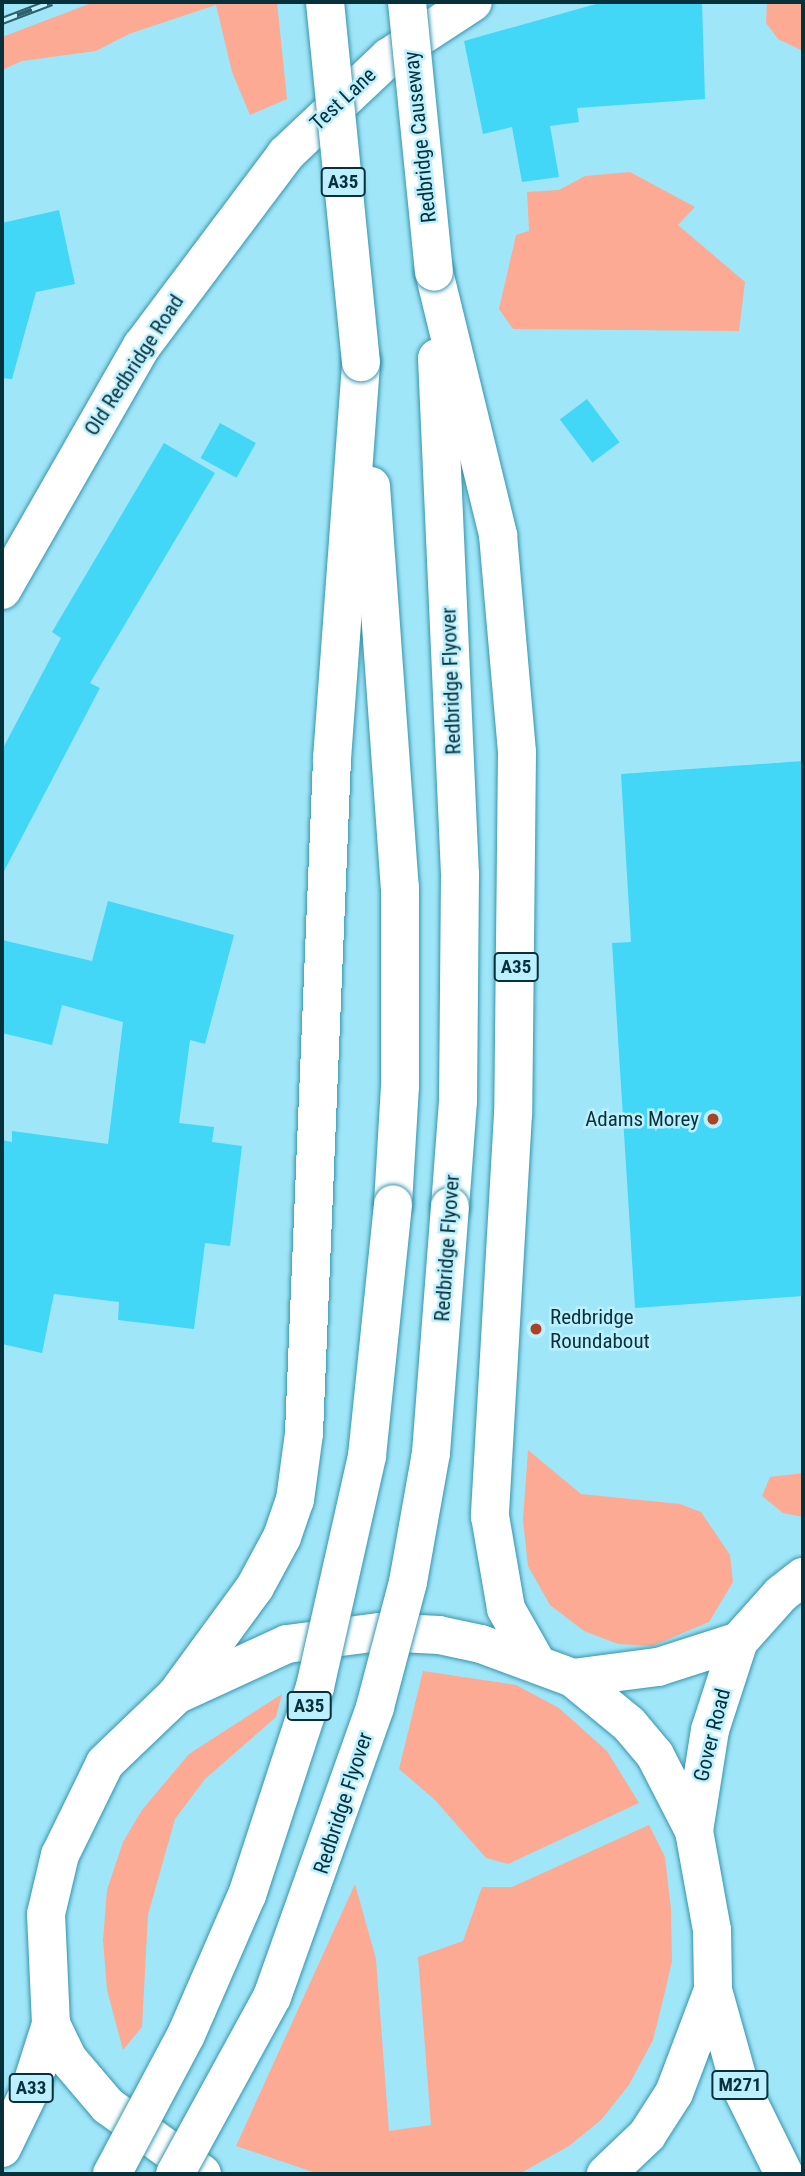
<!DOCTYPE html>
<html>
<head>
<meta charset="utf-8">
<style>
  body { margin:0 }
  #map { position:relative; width:805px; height:2176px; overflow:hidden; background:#a0e6f9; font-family:"Roboto Condensed",sans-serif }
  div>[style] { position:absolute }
  .green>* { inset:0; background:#fcaa93 }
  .building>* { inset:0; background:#42d6f7; transform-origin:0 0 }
  .roads { filter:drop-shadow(0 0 2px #3695ac) drop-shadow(0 0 2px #3695ac) }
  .street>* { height:38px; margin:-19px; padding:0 19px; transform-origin:19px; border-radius:19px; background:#fff }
  .secondary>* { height:38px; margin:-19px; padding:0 19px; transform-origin:19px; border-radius:19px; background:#fff }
  .primary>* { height:38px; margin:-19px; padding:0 19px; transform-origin:19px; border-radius:19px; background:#fff }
  .highway>* { height:38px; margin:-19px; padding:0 19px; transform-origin:19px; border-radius:19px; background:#fff }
  .rail>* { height:8px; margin-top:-4px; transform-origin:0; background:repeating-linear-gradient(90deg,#bdf0fe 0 16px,#2f606c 0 32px); box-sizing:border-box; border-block:2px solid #2f606c }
  .bridges { filter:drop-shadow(0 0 2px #3695ac) drop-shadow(0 0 2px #3695ac) }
  .primary-bridge>* { height:38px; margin:-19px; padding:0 19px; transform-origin:19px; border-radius:19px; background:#fff }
  .dots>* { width:19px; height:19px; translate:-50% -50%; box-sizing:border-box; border:4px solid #bdf0fe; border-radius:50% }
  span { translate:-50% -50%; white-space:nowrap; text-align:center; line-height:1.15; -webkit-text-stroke:5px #bdf0fe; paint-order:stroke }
  .shield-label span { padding:2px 5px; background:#bdf0fe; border:2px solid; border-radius:5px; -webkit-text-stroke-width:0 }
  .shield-label { font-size:19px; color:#07313a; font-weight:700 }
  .street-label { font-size:21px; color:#07313a }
  .poi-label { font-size:21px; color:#07313a }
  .right { translate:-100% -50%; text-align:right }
  .left { translate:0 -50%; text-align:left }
  .frame { position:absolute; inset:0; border:4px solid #07313a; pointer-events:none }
</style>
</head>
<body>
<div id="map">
  <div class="green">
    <i style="clip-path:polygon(94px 2px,277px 2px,287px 99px,250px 115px,232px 72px,216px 5px,129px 34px,96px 51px,22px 61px,2px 70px,2px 37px)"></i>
    <i style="clip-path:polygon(767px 2px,803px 2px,803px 51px,778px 39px,766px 23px)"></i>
    <i style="clip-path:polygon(630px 172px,695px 207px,678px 225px,745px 282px,739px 331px,513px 329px,499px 309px,516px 235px,529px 231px,527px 192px,559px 190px,585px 176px)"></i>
    <i style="clip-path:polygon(528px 1450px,581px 1494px,680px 1504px,701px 1512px,730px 1555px,733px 1582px,709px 1622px,652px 1646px,618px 1644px,584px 1631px,550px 1605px,528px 1566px,523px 1520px)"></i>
    <i style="clip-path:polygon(803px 1473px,803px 1517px,783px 1513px,762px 1496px,770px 1477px)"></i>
    <i style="clip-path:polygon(423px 1671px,516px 1685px,559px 1708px,607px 1751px,639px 1803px,508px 1864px,486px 1858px,434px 1799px,399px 1769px)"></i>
    <i style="clip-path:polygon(282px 1694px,276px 1717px,205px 1779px,175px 1819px,148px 1915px,142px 2027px,123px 2050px,107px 1990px,103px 1940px,107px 1890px,123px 1842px,142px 1810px,189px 1754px)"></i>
    <i style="clip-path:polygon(649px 1825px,665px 1857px,671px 1909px,672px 1961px,664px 1996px,653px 2040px,629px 2085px,601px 2120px,569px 2146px,519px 2174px,319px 2174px,236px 2146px,355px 1884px,376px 1959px,389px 2131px,431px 2125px,418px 1957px,463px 1941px,482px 1887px,512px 1887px)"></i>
  </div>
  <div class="building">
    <i style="clip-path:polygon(603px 2px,702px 2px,705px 99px,577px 108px,579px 122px,550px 126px,559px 177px,522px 182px,512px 127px,483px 134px,464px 41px)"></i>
    <i style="clip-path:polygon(59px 210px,75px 284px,36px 292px,12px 379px,2px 378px,2px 223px)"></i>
    <i style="left:587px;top:399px;width:54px;height:34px;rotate:53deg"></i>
    <i style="left:220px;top:423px;width:41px;height:40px;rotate:29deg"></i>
    <i style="clip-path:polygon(164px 443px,215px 473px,90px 683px,100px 688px,2px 875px,2px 750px,61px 638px,52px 632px)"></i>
    <i style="clip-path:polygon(803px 761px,803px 1296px,635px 1308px,612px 943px,631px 942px,621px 774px)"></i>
    <i style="clip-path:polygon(108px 901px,234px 935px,205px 1044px,190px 1040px,179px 1123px,214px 1127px,212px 1142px,242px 1146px,230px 1246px,205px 1243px,194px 1329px,118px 1320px,119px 1302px,54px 1294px,42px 1353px,2px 1344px,2px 1140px,12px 1142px,12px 1131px,108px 1144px,123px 1022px,62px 1005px,52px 1045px,2px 1033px,2px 940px,92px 961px)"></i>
  </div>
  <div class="roads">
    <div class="street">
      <i style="left:2px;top:590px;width:281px;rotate:-60.2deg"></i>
      <i style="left:142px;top:346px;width:240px;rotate:-53.1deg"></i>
      <i style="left:286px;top:154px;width:141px;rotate:-43.3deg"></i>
      <i style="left:389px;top:57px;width:100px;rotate:-33.2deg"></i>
    </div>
    <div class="secondary">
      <i style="left:573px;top:1678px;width:86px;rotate:-7.4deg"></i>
      <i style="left:658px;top:1667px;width:85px;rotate:-17.8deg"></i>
      <i style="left:694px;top:1831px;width:102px;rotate:-81deg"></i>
      <i style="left:710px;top:1730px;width:94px;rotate:-72deg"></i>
      <i style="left:739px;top:1641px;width:63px;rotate:-48.2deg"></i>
      <i style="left:781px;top:1594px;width:28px;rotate:-38deg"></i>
    </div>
    <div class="primary">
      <i style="left:434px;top:272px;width:271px;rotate:76.3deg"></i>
      <i style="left:498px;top:535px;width:218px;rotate:85deg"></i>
      <i style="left:517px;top:752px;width:362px;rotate:90.6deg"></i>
      <i style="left:513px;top:1114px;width:403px;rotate:93.3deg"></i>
      <i style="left:490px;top:1516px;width:94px;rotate:80.2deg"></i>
      <i style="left:506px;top:1609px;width:59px;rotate:60.4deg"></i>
      <i style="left:437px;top:358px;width:518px;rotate:87.45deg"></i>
      <i style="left:460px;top:875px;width:226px;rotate:90.5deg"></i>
      <i style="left:458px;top:1101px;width:106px;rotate:94.3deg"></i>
      <i style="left:371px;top:486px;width:402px;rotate:85.9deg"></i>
      <i style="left:400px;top:887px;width:199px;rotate:90deg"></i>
      <i style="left:400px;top:1086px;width:118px;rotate:93.4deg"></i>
      <i style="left:176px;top:1695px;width:134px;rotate:-53.8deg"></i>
      <i style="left:255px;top:1587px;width:57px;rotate:-61.6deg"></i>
      <i style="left:282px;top:1537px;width:39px;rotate:-71deg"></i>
      <i style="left:295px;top:1500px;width:68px;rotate:-82.3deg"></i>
      <i style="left:304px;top:1433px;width:675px;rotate:-87.62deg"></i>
      <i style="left:332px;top:759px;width:398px;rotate:-85.8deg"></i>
    </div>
    <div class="highway">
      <i style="left:713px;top:1990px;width:97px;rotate:74.4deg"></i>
      <i style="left:739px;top:2083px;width:102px;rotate:63.7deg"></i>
      <i style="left:2px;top:2148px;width:64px;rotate:-64.2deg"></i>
      <i style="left:30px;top:2090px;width:69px;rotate:-72.3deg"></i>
      <i style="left:202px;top:2174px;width:116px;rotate:-144.1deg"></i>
      <i style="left:108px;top:2106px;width:62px;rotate:-130.4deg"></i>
      <i style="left:68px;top:2059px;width:39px;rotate:-116deg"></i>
      <i style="left:51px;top:2024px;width:110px;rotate:-92.6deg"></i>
      <i style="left:46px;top:1914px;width:61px;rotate:-76.7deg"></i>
      <i style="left:60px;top:1855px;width:102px;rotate:-63.9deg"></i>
      <i style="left:105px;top:1763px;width:98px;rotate:-43.8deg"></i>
      <i style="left:176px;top:1695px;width:122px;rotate:-24.7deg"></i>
      <i style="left:287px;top:1644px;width:94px;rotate:-7.4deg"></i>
      <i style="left:380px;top:1632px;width:59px;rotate:2.9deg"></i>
      <i style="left:439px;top:1635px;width:43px;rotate:12.1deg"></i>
      <i style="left:481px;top:1644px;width:98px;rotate:20.3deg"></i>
      <i style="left:573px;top:1678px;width:72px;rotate:39.4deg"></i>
      <i style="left:629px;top:1724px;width:40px;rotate:50deg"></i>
      <i style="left:655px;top:1755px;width:85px;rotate:62.8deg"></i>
      <i style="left:694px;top:1831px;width:101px;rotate:79.7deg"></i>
      <i style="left:712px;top:1930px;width:60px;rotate:89deg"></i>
      <i style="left:713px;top:1990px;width:110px;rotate:110.7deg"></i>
      <i style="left:674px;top:2093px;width:50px;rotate:122.7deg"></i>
      <i style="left:647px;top:2135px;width:57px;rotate:136.4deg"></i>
    </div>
  </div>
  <div class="rail">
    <i style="left:2px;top:21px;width:53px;rotate:-20.8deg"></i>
  </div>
  <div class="bridges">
    <div class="primary-bridge">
      <i style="left:325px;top:2px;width:362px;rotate:84.3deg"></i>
      <i style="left:407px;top:2px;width:271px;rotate:84.3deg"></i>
      <i style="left:112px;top:2174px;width:157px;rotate:-62deg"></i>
      <i style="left:186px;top:2035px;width:153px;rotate:-66.5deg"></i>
      <i style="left:247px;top:1895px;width:219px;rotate:-71.9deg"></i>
      <i style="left:315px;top:1687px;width:237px;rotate:-77.3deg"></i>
      <i style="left:367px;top:1456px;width:253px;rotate:-84.1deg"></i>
      <i style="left:175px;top:2174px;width:202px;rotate:-61.3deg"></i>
      <i style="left:272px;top:1997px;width:308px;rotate:-70.4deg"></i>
      <i style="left:375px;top:1707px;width:129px;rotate:-75.2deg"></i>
      <i style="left:408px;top:1582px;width:131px;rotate:-79.9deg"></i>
      <i style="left:431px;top:1453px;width:247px;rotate:-85.6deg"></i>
    </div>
  </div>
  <div class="dots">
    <i style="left:713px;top:1119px;background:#ab4224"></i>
    <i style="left:536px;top:1329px;background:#ab4224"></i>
  </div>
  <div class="shield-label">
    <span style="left:343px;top:182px">A35</span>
    <span style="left:516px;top:967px">A35</span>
    <span style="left:309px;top:1706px">A35</span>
    <span style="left:740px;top:2085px">M271</span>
    <span style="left:31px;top:2088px">A33</span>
  </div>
  <div class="street-label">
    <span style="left:343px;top:99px;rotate:-43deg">Test Lane</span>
    <span style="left:420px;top:137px;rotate:-96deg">Redbridge Causeway</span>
    <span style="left:134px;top:365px;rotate:-57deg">Old Redbridge Road</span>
    <span style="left:451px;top:681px;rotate:-92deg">Redbridge Flyover</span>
    <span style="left:447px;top:1248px;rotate:-86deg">Redbridge Flyover</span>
    <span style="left:712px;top:1735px;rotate:-76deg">Gover Road</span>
    <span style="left:343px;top:1803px;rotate:-72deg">Redbridge Flyover</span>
  </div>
  <div class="poi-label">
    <span class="right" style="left:699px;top:1119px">Adams Morey</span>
    <span class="left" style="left:550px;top:1329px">Redbridge<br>Roundabout</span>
  </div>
  <div class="frame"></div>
</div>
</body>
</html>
